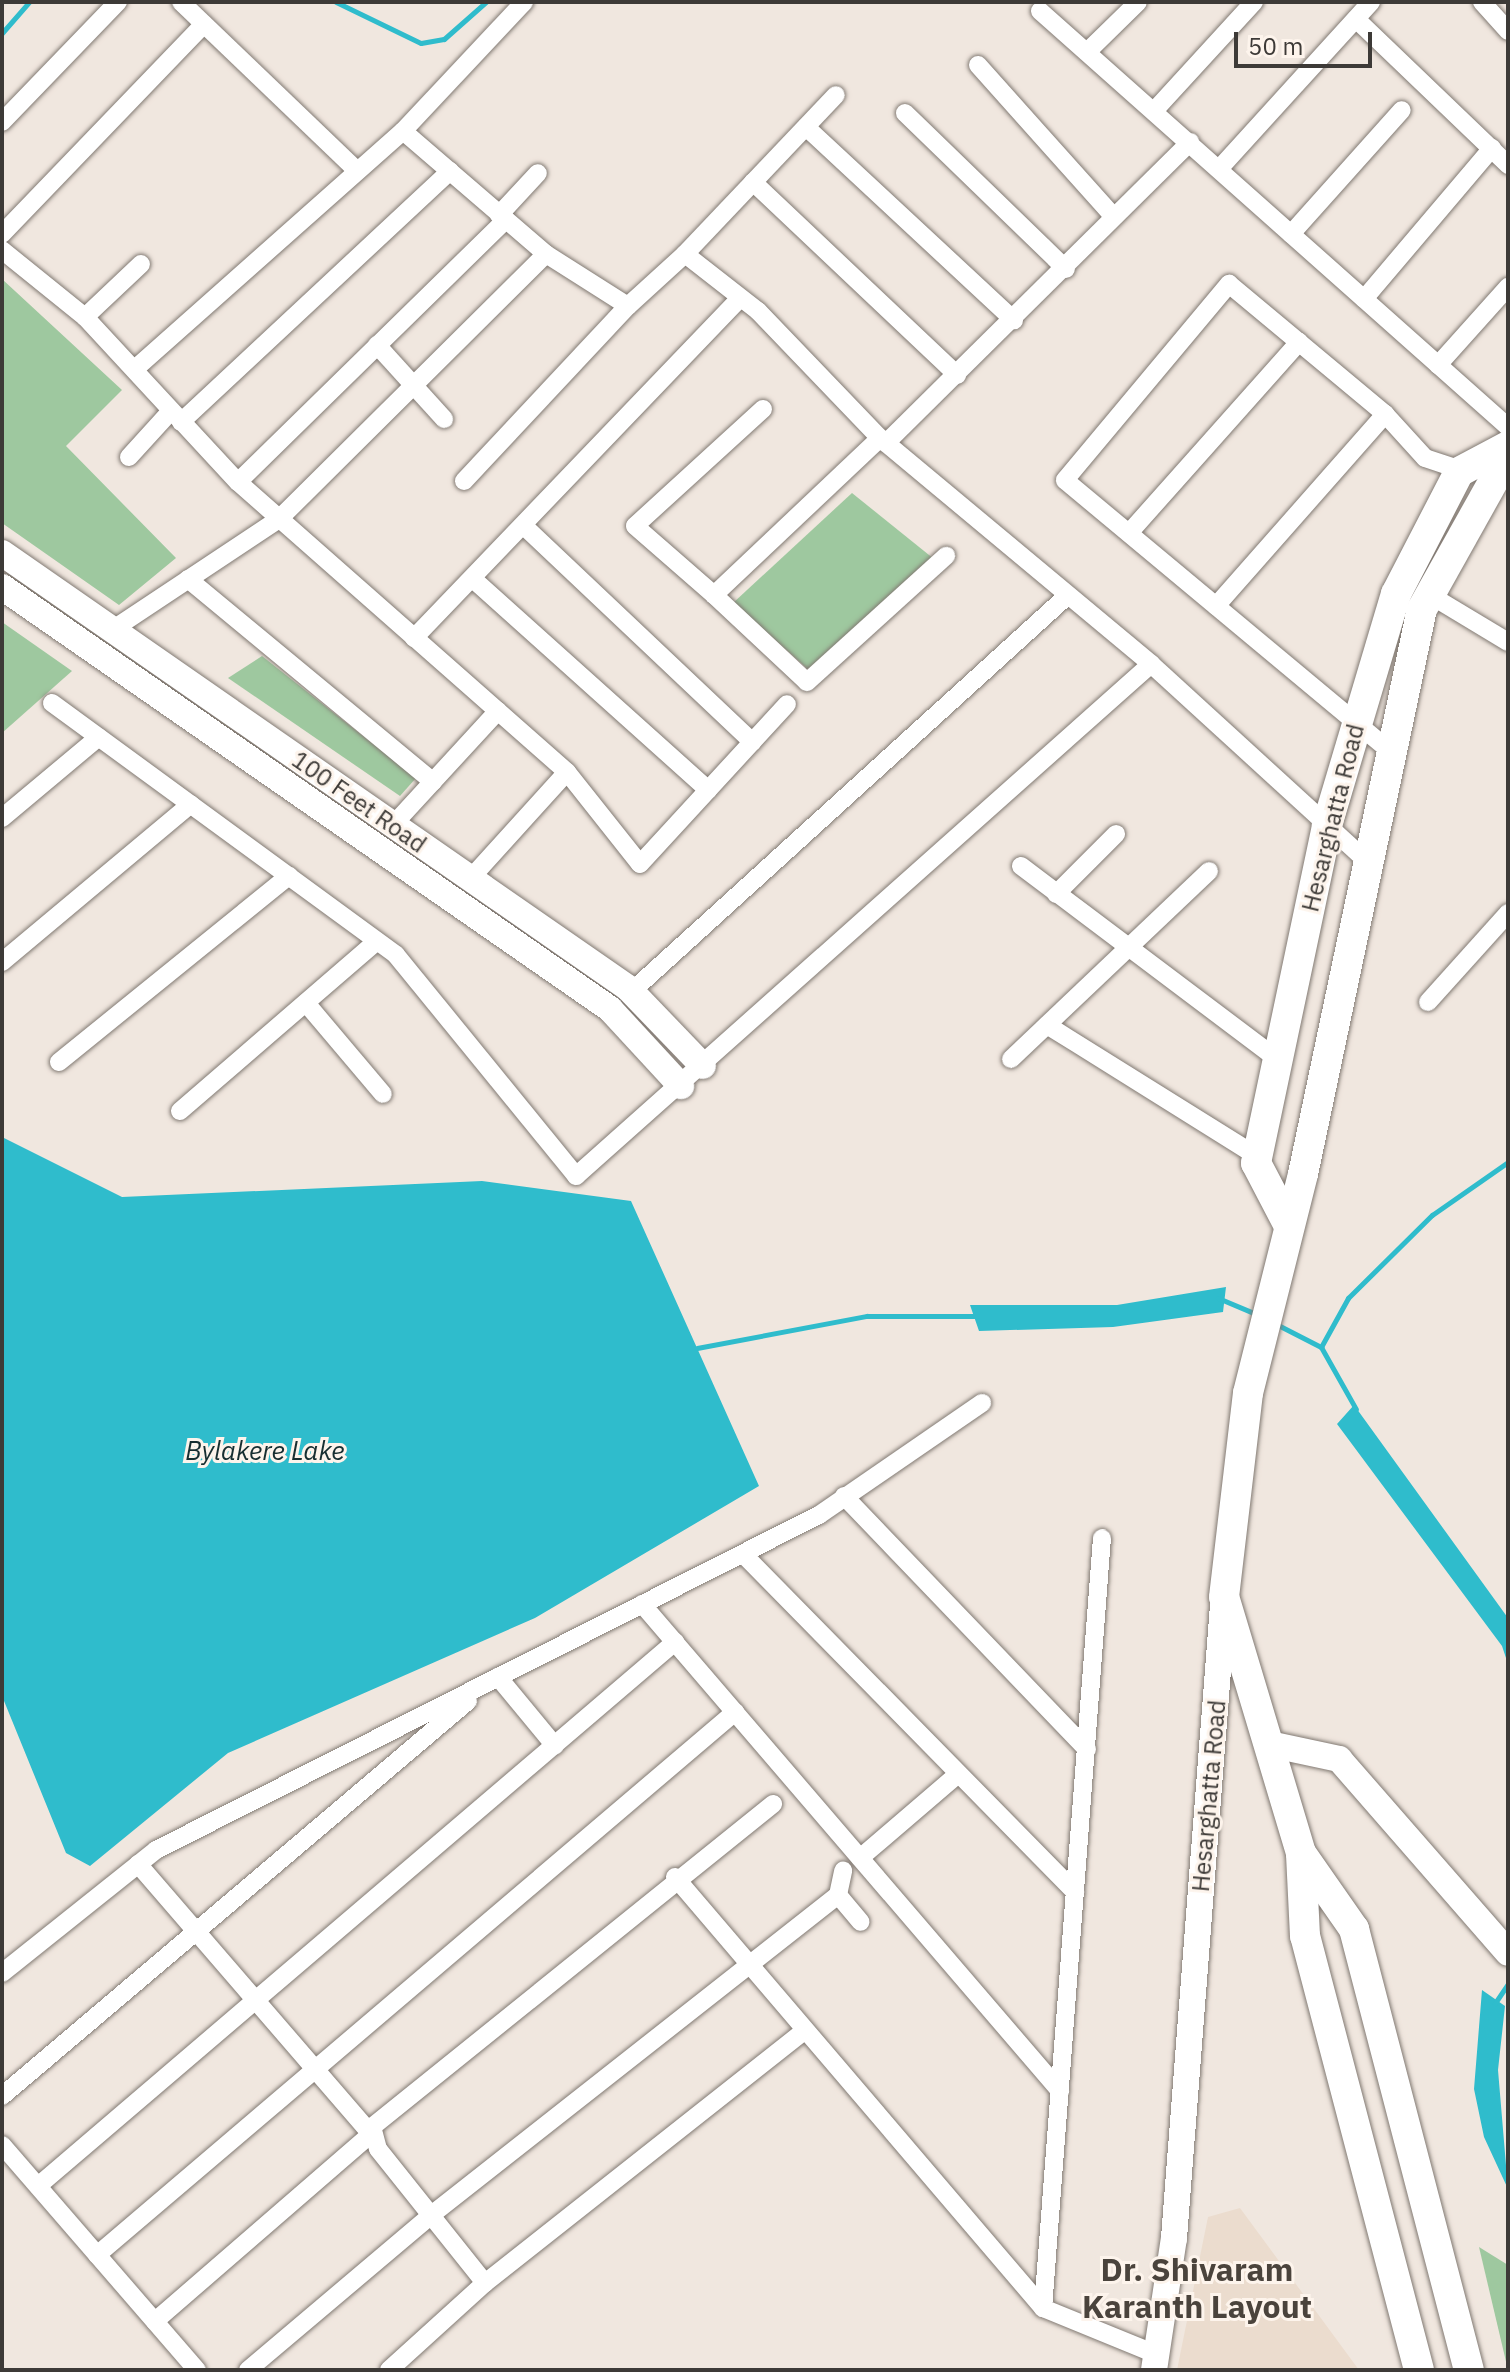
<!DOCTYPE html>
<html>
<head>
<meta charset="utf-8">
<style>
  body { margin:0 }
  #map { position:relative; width:1510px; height:2372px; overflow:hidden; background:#f0e7df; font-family:"IBM Plex Sans",sans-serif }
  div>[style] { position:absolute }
  .built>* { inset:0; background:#ebdcce }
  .green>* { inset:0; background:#9ec89f }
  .water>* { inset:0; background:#2fbccc }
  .stream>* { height:5px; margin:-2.5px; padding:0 2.5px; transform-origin:2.5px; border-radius:2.5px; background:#2fbccc }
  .roads { filter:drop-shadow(0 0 2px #817972) drop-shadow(0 0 2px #817972) }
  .street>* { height:18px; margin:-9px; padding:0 9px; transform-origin:9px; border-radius:9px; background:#fff }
  .secondary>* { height:26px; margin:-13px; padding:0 13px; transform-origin:13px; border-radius:13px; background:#fff }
  .primary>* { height:30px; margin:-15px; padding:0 15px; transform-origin:15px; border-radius:15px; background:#fff }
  span { translate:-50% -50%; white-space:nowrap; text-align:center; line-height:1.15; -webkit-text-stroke:6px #fdf4ec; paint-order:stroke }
  .street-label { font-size:24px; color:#3d3a37 }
  .water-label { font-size:26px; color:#172e31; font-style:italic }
  .district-label { font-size:32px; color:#4a433c; font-weight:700 }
  .frame { position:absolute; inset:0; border:4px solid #3d3a37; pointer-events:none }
  .scale { position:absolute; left:1234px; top:32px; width:138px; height:36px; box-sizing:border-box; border:4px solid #3d3a37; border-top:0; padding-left:10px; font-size:24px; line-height:28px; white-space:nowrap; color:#3d3a37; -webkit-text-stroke:6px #fdf4ec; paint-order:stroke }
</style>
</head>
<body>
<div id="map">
  <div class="built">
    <i style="clip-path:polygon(1240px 2208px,1359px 2370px,1177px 2370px,1208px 2217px)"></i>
  </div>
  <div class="green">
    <i style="clip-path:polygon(2px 279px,122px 390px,66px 446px,176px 558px,119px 605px,2px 523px)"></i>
    <i style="clip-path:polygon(852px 493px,934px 559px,809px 670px,733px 603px)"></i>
    <i style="clip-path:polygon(2px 622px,72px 671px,2px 733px)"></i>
    <i style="clip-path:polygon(262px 656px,416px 778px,400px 796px,228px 678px)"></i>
    <i style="clip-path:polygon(1479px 2247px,1508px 2265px,1508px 2370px)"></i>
  </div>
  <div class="water">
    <i style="clip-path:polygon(2px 1137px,122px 1197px,482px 1181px,631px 1201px,759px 1486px,535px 1618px,228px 1753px,90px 1866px,66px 1853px,2px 1696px)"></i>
    <i style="clip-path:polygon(1226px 1287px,1223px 1312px,1113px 1327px,979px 1331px,970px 1305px,1117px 1305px)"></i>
    <i style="clip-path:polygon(1354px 1405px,1508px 1618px,1508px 1664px,1502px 1646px,1337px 1424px)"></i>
    <i style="clip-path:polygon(1482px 1990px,1505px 2006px,1498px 2070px,1508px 2189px,1484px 2137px,1474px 2089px)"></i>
  </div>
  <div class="stream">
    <i style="left:336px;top:2px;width:94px;rotate:25.8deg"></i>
    <i style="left:421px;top:43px;width:23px;rotate:-10deg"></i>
    <i style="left:444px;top:39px;width:56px;rotate:-41.4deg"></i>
    <i style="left:2px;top:33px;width:41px;rotate:-48.9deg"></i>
    <i style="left:1218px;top:1298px;width:41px;rotate:22.8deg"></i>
    <i style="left:1276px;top:1324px;width:51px;rotate:27.1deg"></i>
    <i style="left:1321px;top:1347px;width:71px;rotate:60.6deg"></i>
    <i style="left:1321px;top:1347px;width:56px;rotate:-61.1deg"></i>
    <i style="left:1348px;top:1298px;width:118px;rotate:-44.7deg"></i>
    <i style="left:1432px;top:1215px;width:93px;rotate:-34.9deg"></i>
    <i style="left:697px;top:1348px;width:173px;rotate:-10.7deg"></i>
    <i style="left:867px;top:1316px;width:110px"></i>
    <i style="left:1495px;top:2003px;width:23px;rotate:-56deg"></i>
  </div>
  <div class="roads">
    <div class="street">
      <i style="left:181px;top:2px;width:240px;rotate:43.8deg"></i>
      <i style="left:1482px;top:2px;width:39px;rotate:48deg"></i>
      <i style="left:1040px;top:11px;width:626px;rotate:41.63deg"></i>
      <i style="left:1356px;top:19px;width:211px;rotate:43.8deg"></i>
      <i style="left:1087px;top:52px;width:71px;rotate:-44.4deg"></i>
      <i style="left:978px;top:65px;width:201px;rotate:48.2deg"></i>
      <i style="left:1154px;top:111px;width:148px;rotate:-47.5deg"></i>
      <i style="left:905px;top:113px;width:224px;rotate:44.1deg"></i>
      <i style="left:2px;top:122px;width:167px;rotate:-46deg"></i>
      <i style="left:806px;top:127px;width:284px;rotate:42.9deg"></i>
      <i style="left:403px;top:131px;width:189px;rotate:40.7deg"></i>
      <i style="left:546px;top:254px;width:97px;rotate:32.4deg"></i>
      <i style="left:628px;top:306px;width:77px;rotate:-42.4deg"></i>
      <i style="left:685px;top:254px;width:93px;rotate:38deg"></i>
      <i style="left:758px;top:311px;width:176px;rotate:46.2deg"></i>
      <i style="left:880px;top:438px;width:353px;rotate:39.8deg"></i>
      <i style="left:1151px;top:664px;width:291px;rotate:42.4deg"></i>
      <i style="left:1219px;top:169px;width:226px;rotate:-47.7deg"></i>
      <i style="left:753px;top:182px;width:281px;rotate:43.4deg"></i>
      <i style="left:499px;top:215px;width:57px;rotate:-47.1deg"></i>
      <i style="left:2px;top:234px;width:291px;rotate:-46.1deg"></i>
      <i style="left:1291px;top:234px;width:166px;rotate:-48.2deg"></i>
      <i style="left:2px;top:250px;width:107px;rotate:38.9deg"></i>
      <i style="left:85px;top:317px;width:225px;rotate:47.2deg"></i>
      <i style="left:238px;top:482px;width:439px;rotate:41.4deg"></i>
      <i style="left:567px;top:772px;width:117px;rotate:51.6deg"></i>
      <i style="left:640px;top:864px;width:217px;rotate:-47.4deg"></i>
      <i style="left:685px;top:254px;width:219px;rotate:-46.5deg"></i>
      <i style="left:1364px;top:299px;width:198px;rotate:-49.7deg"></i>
      <i style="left:85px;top:317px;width:77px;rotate:-43.4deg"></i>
      <i style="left:377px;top:345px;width:100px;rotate:47.8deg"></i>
      <i style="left:1438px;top:365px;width:105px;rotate:-48.1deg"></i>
      <i style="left:136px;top:368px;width:357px;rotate:-41.6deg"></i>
      <i style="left:403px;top:131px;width:177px;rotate:-46.8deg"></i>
      <i style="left:763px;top:409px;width:173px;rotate:137.6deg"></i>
      <i style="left:635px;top:526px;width:105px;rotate:41.1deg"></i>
      <i style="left:714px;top:595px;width:228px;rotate:-43.4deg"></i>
      <i style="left:181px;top:422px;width:368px;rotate:-43deg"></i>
      <i style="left:886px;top:443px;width:428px;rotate:-44.7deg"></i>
      <i style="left:129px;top:457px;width:59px;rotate:-47.7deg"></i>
      <i style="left:464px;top:481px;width:240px;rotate:-46.9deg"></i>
      <i style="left:238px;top:482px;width:375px;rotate:-44.4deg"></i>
      <i style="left:525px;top:527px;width:313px;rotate:43.4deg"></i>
      <i style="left:1129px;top:533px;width:256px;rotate:-48.3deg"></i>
      <i style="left:188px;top:579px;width:318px;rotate:39.6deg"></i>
      <i style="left:473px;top:579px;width:316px;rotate:41.9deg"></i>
      <i style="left:714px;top:595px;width:127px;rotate:43.1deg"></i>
      <i style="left:807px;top:682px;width:188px;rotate:-42.2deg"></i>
      <i style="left:1435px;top:598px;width:85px;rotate:31.1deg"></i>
      <i style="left:1216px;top:606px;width:256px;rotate:-48.6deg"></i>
      <i style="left:112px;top:630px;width:201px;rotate:-33.6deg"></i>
      <i style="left:279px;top:519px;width:376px;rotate:-44.8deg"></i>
      <i style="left:414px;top:638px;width:467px;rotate:-46.2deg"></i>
      <i style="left:52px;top:703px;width:426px;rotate:36.2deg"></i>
      <i style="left:396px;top:955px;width:285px;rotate:50.8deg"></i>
      <i style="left:576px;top:1176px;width:770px;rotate:-41.68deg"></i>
      <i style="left:1390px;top:751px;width:423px;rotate:-140.2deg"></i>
      <i style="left:1065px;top:480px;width:256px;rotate:-50.1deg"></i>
      <i style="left:1229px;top:284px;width:203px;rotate:39.8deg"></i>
      <i style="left:1385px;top:414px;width:59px;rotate:47.7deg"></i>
      <i style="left:1425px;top:458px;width:44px;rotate:18.4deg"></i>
      <i style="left:2px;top:818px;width:126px;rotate:-39.9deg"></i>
      <i style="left:393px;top:825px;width:155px;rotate:-47.4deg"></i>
      <i style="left:1021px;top:866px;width:322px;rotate:37deg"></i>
      <i style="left:470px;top:879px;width:144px;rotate:-47.8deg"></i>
      <i style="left:1056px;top:894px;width:85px;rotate:-45deg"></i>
      <i style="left:2px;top:962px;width:246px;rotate:-39.9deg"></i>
      <i style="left:631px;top:992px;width:590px;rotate:-42.25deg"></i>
      <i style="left:1428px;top:1002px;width:120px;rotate:-48deg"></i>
      <i style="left:306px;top:1003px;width:119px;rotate:49.8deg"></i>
      <i style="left:1047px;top:1025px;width:248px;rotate:32deg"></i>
      <i style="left:1011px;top:1059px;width:273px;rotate:-43.5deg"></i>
      <i style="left:59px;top:1062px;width:296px;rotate:-39deg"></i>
      <i style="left:180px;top:1111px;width:260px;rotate:-40.8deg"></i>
      <i style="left:844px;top:1496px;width:351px;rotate:46.2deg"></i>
      <i style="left:743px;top:1554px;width:474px;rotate:45.5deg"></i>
      <i style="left:642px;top:1604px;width:642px;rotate:49.36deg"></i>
      <i style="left:498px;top:1677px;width:89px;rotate:50.4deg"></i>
      <i style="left:860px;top:1858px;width:129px;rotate:-40.6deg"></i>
      <i style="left:138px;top:1864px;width:357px;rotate:49.2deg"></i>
      <i style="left:371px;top:2134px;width:286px;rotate:139.1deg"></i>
      <i style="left:675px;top:1877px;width:567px;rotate:49.51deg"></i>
      <i style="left:1043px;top:2308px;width:124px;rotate:22.2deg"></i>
      <i style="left:838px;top:1895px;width:35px;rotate:50deg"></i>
      <i style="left:2px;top:1973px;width:197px;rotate:-38.6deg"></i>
      <i style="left:156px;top:1850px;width:743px;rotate:-26.81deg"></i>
      <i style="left:819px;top:1515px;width:198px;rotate:-34.5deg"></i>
      <i style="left:2px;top:2096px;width:611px;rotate:-40.29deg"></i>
      <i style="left:2px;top:2145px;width:298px;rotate:49.1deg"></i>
      <i style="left:38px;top:2186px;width:838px;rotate:-40.5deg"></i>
      <i style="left:97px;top:2255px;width:838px;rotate:-40.4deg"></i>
      <i style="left:485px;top:2283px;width:171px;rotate:-128.6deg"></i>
      <i style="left:378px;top:2149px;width:23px;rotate:-105deg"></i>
      <i style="left:372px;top:2127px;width:515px;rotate:-38.85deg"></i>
      <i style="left:1043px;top:2308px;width:772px;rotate:-85.62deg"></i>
      <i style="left:248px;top:2370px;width:238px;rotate:-40.2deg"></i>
      <i style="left:430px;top:2216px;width:519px;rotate:-38.19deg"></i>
      <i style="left:838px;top:1895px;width:25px;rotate:-78deg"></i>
      <i style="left:389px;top:2370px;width:130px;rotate:-42.2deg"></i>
      <i style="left:485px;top:2283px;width:405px;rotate:-38.3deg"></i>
    </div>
    <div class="secondary">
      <i style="left:2px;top:553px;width:762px;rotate:34.79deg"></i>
      <i style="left:628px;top:988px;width:108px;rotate:46.1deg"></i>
      <i style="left:2px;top:587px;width:740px;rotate:34.76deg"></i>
      <i style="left:610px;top:1009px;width:105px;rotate:47.3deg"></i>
      <i style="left:1269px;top:1744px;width:72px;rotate:12.1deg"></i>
      <i style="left:1339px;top:1759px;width:257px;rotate:48.9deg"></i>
      <i style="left:1154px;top:2370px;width:134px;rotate:-81.4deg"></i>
      <i style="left:1174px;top:2238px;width:635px;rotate:-85.57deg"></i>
    </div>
    <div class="primary">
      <i style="left:1289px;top:1226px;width:71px;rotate:-117.6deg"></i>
      <i style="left:1256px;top:1163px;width:345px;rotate:-78.1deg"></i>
      <i style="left:1327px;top:825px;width:241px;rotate:-73.4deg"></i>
      <i style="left:1396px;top:594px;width:137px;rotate:-62.7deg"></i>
      <i style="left:1459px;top:472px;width:55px;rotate:-28deg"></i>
      <i style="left:1301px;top:1853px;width:93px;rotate:55.1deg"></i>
      <i style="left:1354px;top:1929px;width:456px;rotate:75.4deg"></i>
      <i style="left:1419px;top:2370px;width:449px;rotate:-104.7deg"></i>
      <i style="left:1305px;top:1936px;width:83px;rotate:-92.8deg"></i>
      <i style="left:1301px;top:1853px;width:267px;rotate:-106.7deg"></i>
      <i style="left:1224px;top:1597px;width:205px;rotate:-83.3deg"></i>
      <i style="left:1248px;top:1393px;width:226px;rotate:-75.9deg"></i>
      <i style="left:1303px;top:1174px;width:577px;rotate:-78.11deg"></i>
      <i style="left:1422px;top:609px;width:176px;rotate:-60.8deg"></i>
    </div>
  </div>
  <div class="street-label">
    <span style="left:359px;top:802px;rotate:35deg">100 Feet Road</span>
    <span style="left:1333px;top:818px;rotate:-76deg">Hesarghatta Road</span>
    <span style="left:1209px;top:1796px;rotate:-85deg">Hesarghatta Road</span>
  </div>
  <div class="water-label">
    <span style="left:265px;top:1451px">Bylakere Lake</span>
  </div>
  <div class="district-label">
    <span style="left:1197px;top:2288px">Dr. Shivaram<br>Karanth Layout</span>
  </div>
  <div class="frame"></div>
  <div class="scale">50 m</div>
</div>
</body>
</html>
